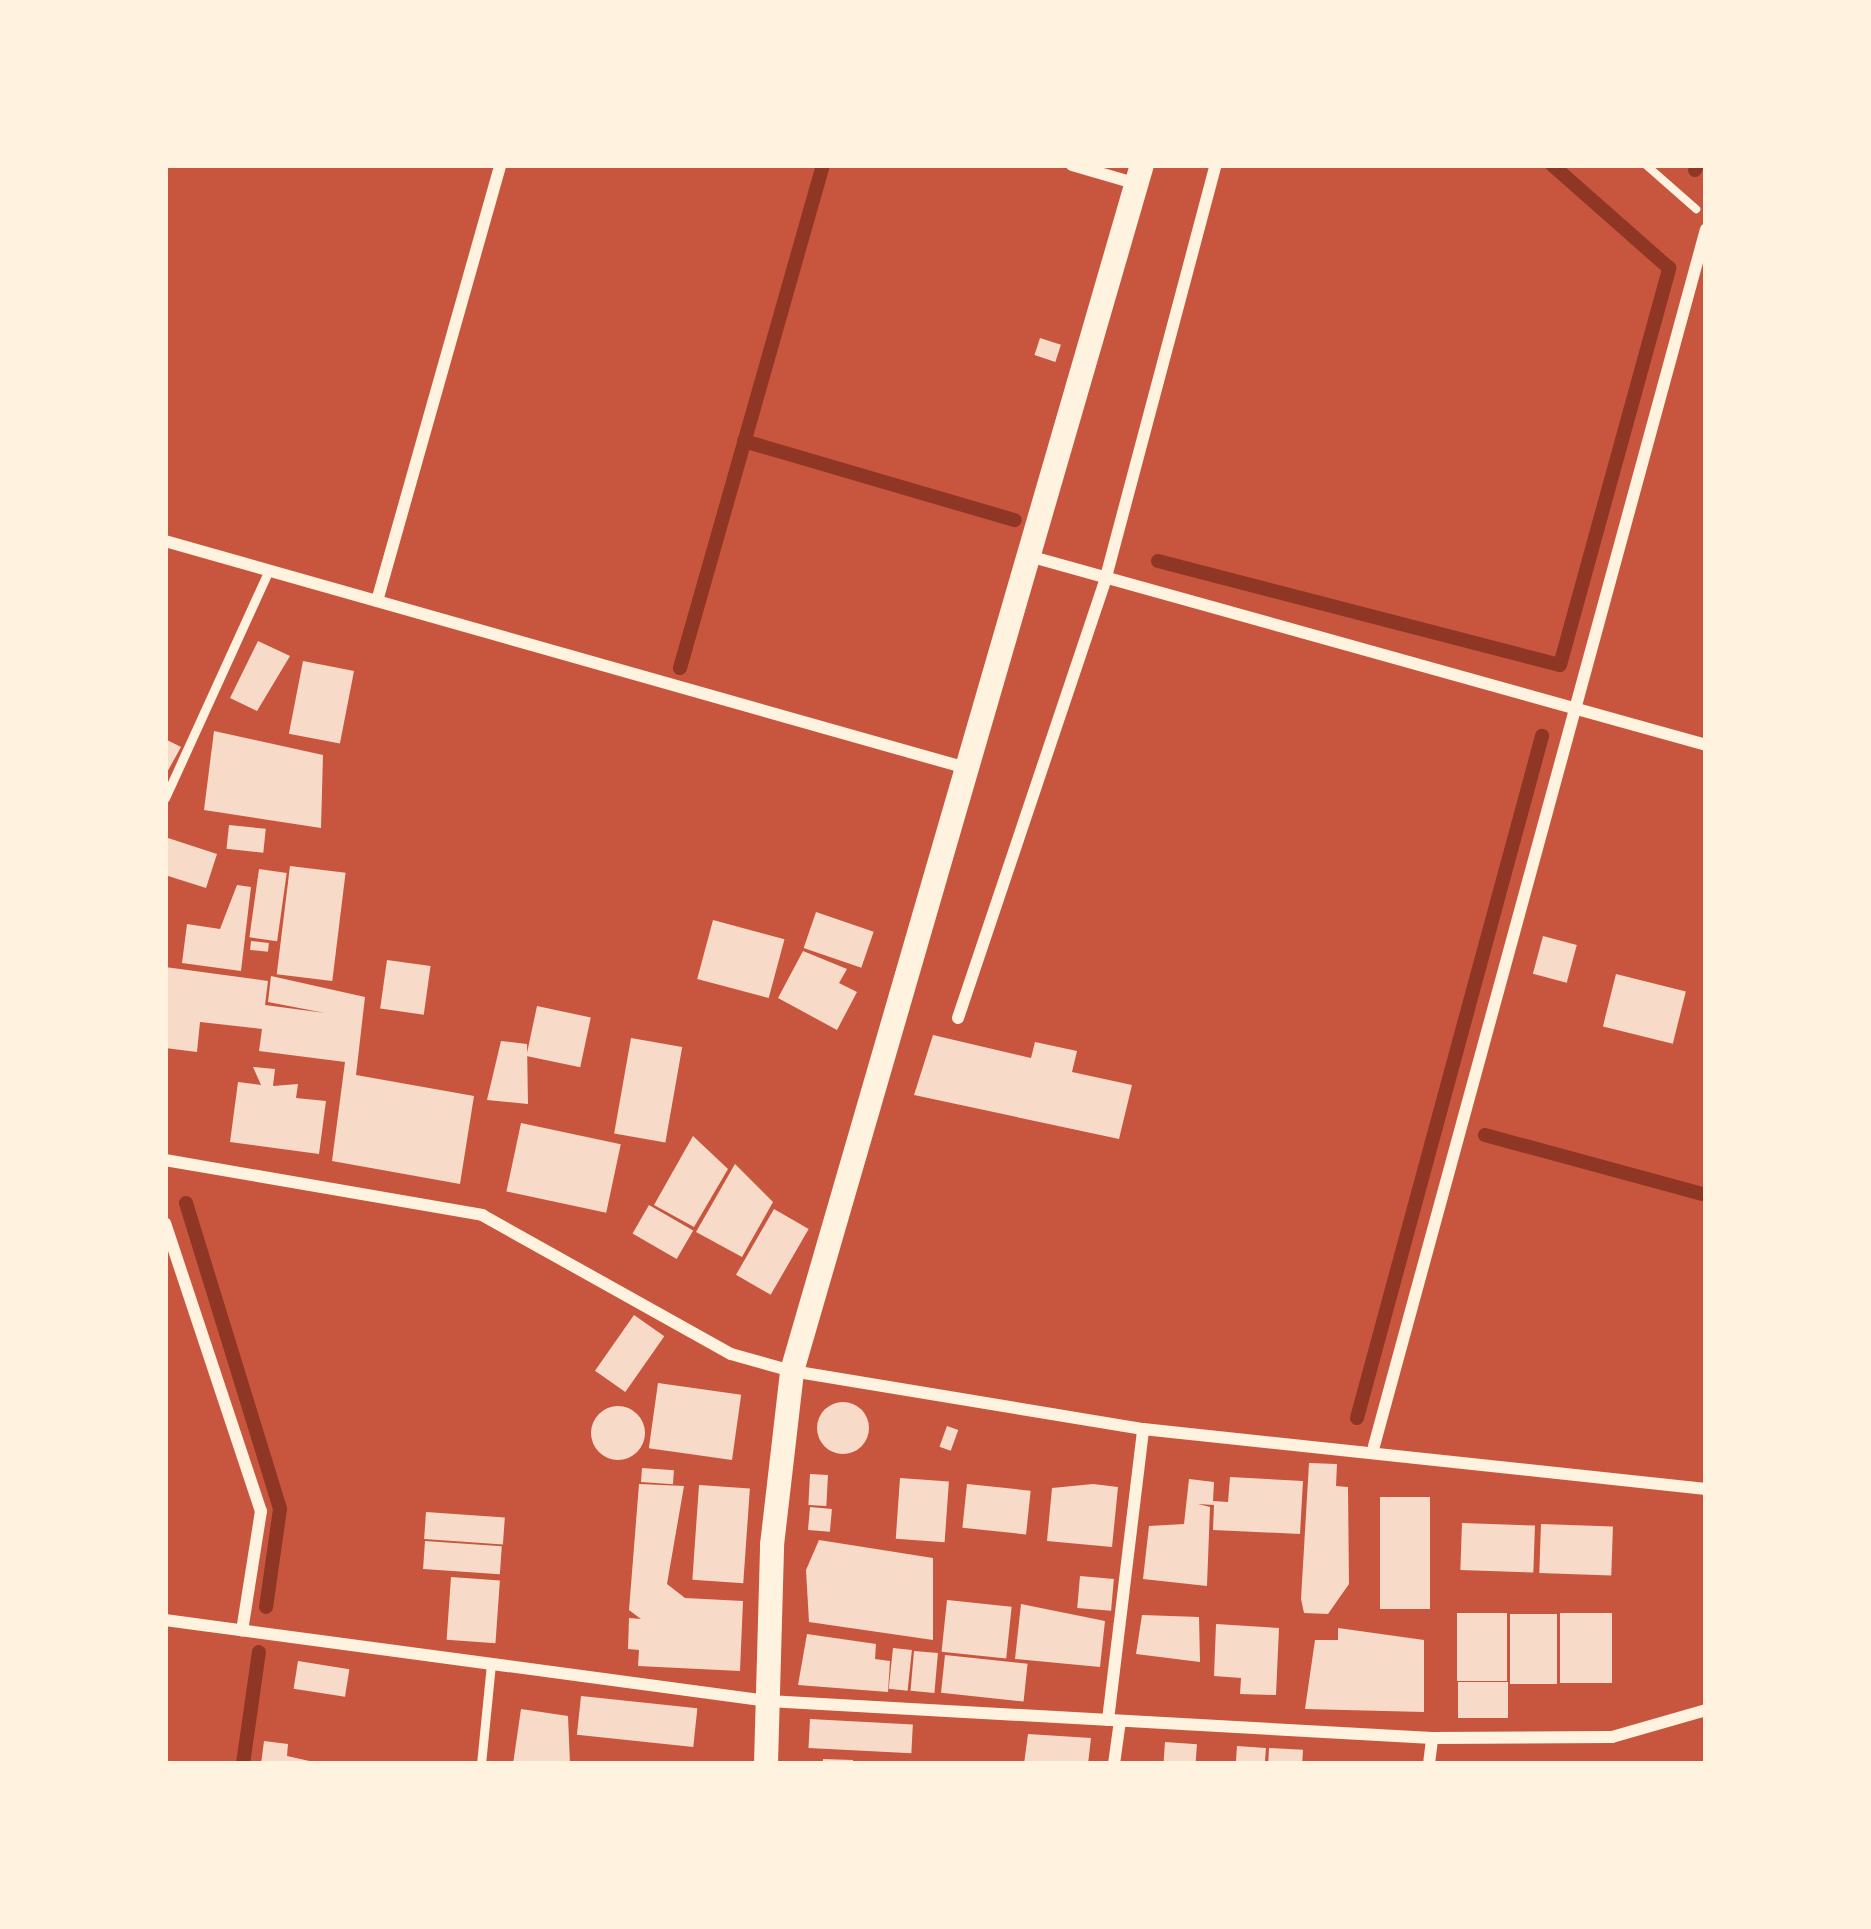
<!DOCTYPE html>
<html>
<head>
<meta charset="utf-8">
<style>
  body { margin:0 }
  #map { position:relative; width:1871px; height:1929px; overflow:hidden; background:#c8553d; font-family:Helvetica,sans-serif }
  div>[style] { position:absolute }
  .stream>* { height:14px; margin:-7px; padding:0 7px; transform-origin:7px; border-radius:7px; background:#8f3625 }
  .building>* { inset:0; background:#f7dbc8; transform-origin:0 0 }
  .round { border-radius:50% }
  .path>* { height:8px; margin:-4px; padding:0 4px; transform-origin:4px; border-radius:4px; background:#fff3e0 }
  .service>* { height:9px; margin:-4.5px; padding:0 4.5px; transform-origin:4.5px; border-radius:4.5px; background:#fff3e0 }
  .minor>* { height:12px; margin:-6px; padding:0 6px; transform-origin:6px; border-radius:6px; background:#fff3e0 }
  .secondary>* { height:24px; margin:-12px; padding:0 12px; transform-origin:12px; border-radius:12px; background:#fff3e0 }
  span { translate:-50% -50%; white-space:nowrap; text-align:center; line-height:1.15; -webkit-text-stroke:10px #fff3e0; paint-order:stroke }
  .frame { position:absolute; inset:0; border:168px solid #fff3e0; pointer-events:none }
</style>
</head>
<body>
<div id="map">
  <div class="stream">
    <i style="left:1695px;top:170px;width:5px;rotate:-68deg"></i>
    <i style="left:744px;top:441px;width:282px;rotate:16.3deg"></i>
    <i style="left:1158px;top:561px;width:415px;rotate:14.5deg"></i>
    <i style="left:1560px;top:665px;width:412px;rotate:-74.6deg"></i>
    <i style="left:1669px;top:268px;width:156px;rotate:-138.6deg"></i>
    <i style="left:680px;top:668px;width:523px;rotate:-74.13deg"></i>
    <i style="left:1485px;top:1135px;width:229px;rotate:15.2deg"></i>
    <i style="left:186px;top:1203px;width:320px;rotate:72.9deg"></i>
    <i style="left:280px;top:1509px;width:99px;rotate:98.1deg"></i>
    <i style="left:1357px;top:1418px;width:707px;rotate:-74.82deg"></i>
    <i style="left:243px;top:1764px;width:113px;rotate:-81.9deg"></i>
  </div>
  <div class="building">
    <i style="left:1040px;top:338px;width:22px;height:18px;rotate:18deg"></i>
    <i style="clip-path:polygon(258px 641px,290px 656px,257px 711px,230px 698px)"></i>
    <i style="left:303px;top:661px;width:52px;height:74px;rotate:11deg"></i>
    <i style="clip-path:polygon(214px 731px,323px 755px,321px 828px,204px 810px)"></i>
    <i style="clip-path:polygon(165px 739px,181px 747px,165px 776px)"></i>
    <i style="left:229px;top:825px;width:37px;height:24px;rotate:6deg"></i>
    <i style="clip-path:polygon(165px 837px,217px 854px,206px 888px,165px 875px)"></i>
    <i style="left:290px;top:866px;width:56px;height:109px;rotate:7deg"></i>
    <i style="left:259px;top:869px;width:28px;height:69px;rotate:8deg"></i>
    <i style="clip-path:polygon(237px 885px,251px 887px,241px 971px,182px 963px,187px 924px,220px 929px)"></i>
    <i style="left:816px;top:912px;width:61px;height:38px;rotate:19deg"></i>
    <i style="left:713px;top:920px;width:74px;height:61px;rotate:15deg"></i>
    <i style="left:1543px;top:936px;width:35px;height:39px;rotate:15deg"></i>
    <i style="left:251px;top:941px;width:18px;height:9px;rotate:6deg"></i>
    <i style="clip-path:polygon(803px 951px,847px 969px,839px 983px,857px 992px,837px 1030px,778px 998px)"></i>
    <i style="left:387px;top:960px;width:44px;height:49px;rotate:8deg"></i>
    <i style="clip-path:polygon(165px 967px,268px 981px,265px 1005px,325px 1013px,268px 1002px,271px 976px,365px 997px,356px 1075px,474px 1096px,460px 1184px,332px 1161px,345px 1062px,259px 1051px,262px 1029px,200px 1022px,197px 1052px,165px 1048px)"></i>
    <i style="left:1616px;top:974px;width:72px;height:54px;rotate:14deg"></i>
    <i style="left:537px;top:1006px;width:55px;height:51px;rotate:12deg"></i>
    <i style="clip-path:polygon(933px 1035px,1031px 1058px,1035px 1042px,1077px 1051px,1072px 1072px,1132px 1085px,1119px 1139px,914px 1095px)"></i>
    <i style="left:631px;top:1038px;width:52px;height:97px;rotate:10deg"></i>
    <i style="clip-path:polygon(501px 1041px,527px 1044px,528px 1104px,487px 1100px)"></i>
    <i style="clip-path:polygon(253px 1067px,275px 1069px,273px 1086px,298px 1084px,296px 1098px,326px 1101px,319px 1154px,230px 1142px,238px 1082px,261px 1085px)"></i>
    <i style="left:521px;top:1123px;width:102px;height:70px;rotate:12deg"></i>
    <i style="clip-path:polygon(693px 1136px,728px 1169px,694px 1227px,654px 1205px)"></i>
    <i style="clip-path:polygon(735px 1164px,773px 1202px,742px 1257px,696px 1232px)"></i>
    <i style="left:649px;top:1205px;width:51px;height:33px;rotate:30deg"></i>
    <i style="left:774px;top:1209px;width:40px;height:76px;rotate:30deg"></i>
    <i style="left:634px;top:1315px;width:37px;height:68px;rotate:35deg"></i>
    <i style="left:658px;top:1383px;width:84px;height:66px;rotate:8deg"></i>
    <i class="round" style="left:817px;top:1402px;width:52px;height:52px"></i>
    <i class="round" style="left:591px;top:1406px;width:54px;height:54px"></i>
    <i style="left:947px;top:1426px;width:12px;height:22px;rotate:20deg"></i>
    <i style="clip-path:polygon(1309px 1463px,1337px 1464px,1336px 1486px,1348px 1487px,1349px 1584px,1328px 1614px,1304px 1613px,1301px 1599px)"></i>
    <i style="left:642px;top:1468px;width:32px;height:14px;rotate:4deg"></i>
    <i style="left:810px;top:1474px;width:18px;height:31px;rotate:3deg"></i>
    <i style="clip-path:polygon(1230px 1477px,1303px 1481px,1300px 1534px,1213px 1530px,1214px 1505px,1198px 1504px,1210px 1507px,1207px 1586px,1143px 1579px,1149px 1526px,1184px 1524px,1189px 1479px,1214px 1482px,1213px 1501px,1228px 1502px)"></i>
    <i style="left:900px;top:1478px;width:49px;height:61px;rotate:4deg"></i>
    <i style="clip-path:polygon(639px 1484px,684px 1486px,667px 1584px,685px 1598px,743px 1601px,740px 1671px,638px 1666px,639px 1650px,628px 1649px,629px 1618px,641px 1619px,629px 1610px)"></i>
    <i style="left:967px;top:1484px;width:64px;height:44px;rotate:6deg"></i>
    <i style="clip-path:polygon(1093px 1484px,1118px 1487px,1112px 1547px,1047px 1541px,1052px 1488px)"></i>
    <i style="left:699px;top:1485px;width:51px;height:95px;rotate:4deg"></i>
    <i style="left:1380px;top:1497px;width:50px;height:112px"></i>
    <i style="left:810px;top:1507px;width:22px;height:23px;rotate:5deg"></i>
    <i style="left:426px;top:1512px;width:79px;height:27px;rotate:4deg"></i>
    <i style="left:1462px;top:1523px;width:73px;height:47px;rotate:2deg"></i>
    <i style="left:1541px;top:1524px;width:72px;height:49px;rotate:2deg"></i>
    <i style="clip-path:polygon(819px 1540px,933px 1558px,933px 1640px,809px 1622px,806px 1570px)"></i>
    <i style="left:425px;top:1541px;width:77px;height:28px;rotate:4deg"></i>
    <i style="left:1080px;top:1576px;width:34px;height:32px;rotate:5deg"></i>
    <i style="left:451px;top:1577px;width:49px;height:63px;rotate:4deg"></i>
    <i style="left:947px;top:1600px;width:65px;height:52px;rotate:6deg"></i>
    <i style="clip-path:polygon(1021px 1604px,1105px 1621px,1100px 1667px,1015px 1659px)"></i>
    <i style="left:1457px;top:1613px;width:50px;height:68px"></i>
    <i style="left:1560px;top:1613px;width:52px;height:70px"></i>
    <i style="left:1510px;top:1614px;width:47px;height:70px"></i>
    <i style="clip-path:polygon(1142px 1615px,1199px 1617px,1200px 1662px,1136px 1654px)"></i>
    <i style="clip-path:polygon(1216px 1624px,1279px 1628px,1276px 1695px,1240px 1694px,1241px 1678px,1214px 1676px)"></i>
    <i style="clip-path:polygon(1338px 1628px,1424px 1640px,1424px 1712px,1305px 1709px,1315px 1640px,1338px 1640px)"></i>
    <i style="clip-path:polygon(807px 1634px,876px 1644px,875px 1659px,890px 1661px,888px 1692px,798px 1685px)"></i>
    <i style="left:893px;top:1648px;width:19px;height:41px;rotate:6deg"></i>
    <i style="left:914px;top:1651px;width:24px;height:40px;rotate:5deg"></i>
    <i style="left:945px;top:1655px;width:83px;height:38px;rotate:6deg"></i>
    <i style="left:298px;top:1661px;width:52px;height:28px;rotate:9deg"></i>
    <i style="left:1508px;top:1682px;width:36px;height:50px;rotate:90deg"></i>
    <i style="left:581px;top:1696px;width:117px;height:39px;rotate:6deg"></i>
    <i style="clip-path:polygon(521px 1709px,568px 1716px,570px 1764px,513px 1764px)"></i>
    <i style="left:810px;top:1719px;width:103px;height:29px;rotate:3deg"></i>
    <i style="clip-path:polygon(1028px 1734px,1091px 1738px,1088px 1764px,1024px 1764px)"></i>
    <i style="clip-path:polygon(264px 1741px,288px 1744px,287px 1756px,323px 1764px,261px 1764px)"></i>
    <i style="left:1165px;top:1742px;width:32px;height:22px;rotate:4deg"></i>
    <i style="left:1237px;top:1746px;width:29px;height:18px;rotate:4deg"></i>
    <i style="left:1269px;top:1748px;width:34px;height:16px;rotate:3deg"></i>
    <i style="clip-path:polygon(823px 1759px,853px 1760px,853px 1764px,823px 1764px)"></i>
  </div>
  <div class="path">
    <i style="left:1646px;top:165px;width:67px;rotate:41.3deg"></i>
  </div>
  <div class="service">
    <i style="left:165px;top:798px;width:251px;rotate:-65.5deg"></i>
    <i style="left:481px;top:1764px;width:100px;rotate:-84.3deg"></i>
  </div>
  <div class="minor">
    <i style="left:1072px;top:165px;width:68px;rotate:16.3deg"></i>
    <i style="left:165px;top:541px;width:833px;rotate:15.82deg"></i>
    <i style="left:1036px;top:558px;width:696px;rotate:15.59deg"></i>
    <i style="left:377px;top:601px;width:453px;rotate:-74.2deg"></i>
    <i style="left:958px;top:1018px;width:465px;rotate:-71.4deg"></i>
    <i style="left:1106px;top:577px;width:426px;rotate:-75.1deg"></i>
    <i style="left:165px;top:1160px;width:322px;rotate:9.8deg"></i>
    <i style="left:482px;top:1215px;width:285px;rotate:29.2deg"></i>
    <i style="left:731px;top:1354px;width:63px;rotate:15.6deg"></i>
    <i style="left:792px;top:1371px;width:356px;rotate:9.4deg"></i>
    <i style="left:1143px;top:1429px;width:566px;rotate:6.08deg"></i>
    <i style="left:165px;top:1223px;width:304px;rotate:71.6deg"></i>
    <i style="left:261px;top:1511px;width:121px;rotate:99deg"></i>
    <i style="left:1374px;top:1446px;width:1261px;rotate:-74.74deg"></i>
    <i style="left:165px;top:1620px;width:608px;rotate:7.65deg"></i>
    <i style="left:768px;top:1701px;width:665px;rotate:3.19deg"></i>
    <i style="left:1432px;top:1738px;width:180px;rotate:-0.3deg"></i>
    <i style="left:1612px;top:1737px;width:98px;rotate:-16deg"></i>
    <i style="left:1108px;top:1720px;width:293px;rotate:-83.1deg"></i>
    <i style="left:1114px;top:1764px;width:43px;rotate:-82.1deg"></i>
    <i style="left:1429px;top:1764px;width:26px;rotate:-83deg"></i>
  </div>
  <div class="secondary">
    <i style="left:766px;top:1764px;width:219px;rotate:-88.4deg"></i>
    <i style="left:772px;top:1545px;width:175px;rotate:-83.4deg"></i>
    <i style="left:792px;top:1371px;width:1256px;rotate:-73.82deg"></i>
  </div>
  <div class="frame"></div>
</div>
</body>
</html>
